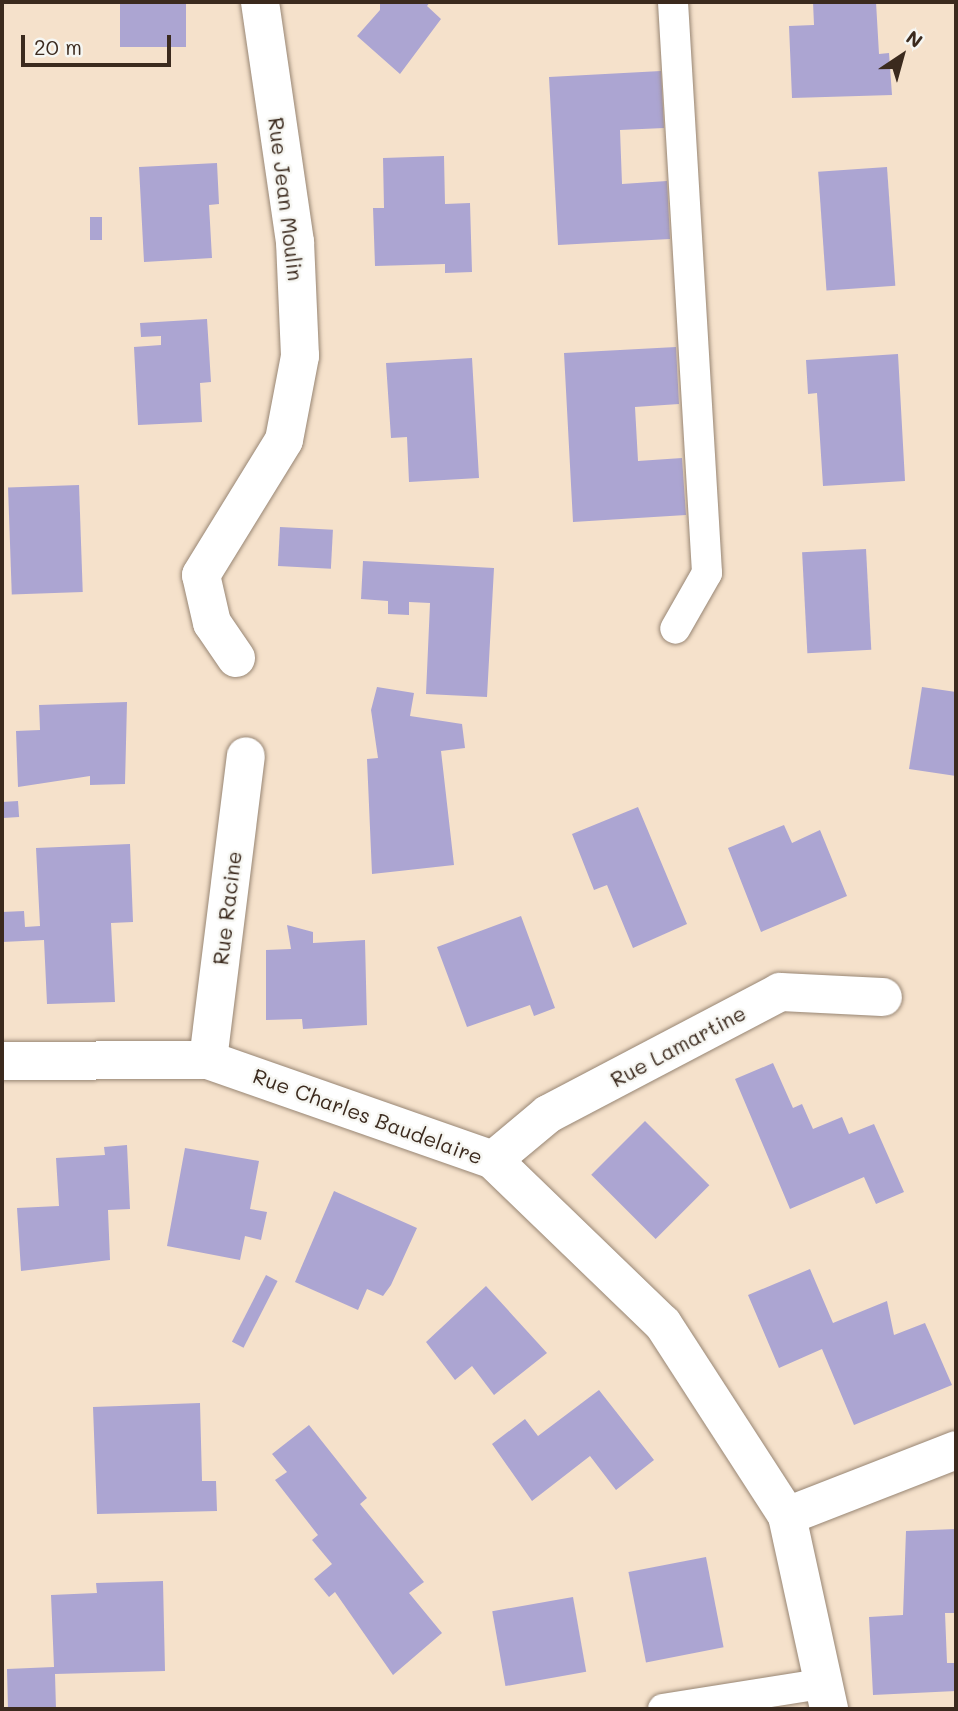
<!DOCTYPE html>
<html>
<head>
<meta charset="utf-8">
<style>
  body { margin:0 }
  #map { position:relative; width:958px; height:1711px; overflow:hidden; background:#f5e1cb; font-family:Mali,sans-serif }
  div>[style] { position:absolute }
  .building>* { inset:0; background:#aca5d2; transform-origin:0 0 }
  .roads { filter:drop-shadow(0 0 2px #988674) drop-shadow(0 0 2px #988674) }
  .lane>* { height:30px; margin:-15px; padding:0 15px; transform-origin:15px; border-radius:15px; background:#fff }
  .street>* { height:38px; margin:-19px; padding:0 19px; transform-origin:19px; border-radius:19px; background:#fff }
  span { translate:-50% -50%; white-space:nowrap; text-align:center; line-height:1.15; -webkit-text-stroke:5px #f6f6f2; paint-order:stroke }
  .street-label { font-size:21px; color:#3b2a1e }
  .frame { position:absolute; inset:0; border:4px solid #3b2a1e; pointer-events:none }
  .north { position:absolute; left:867px; top:21px; width:70px; height:70px; -webkit-text-stroke:5px #f6f6f2; paint-order:stroke; rotate:36deg; font-size:19px; font-weight:700; line-height:28px; text-align:center; color:#3b2a1e }
  .north::after { content:''; display:block; margin:auto; width:24px; height:32px; background:#3b2a1e; clip-path:polygon(50% 0,100% 100%,50% 72%,0 100%) }
  .scale { position:absolute; left:21px; top:35px; width:150px; height:32px; box-sizing:border-box; border:4px solid #3b2a1e; border-top:0; padding-left:9px; font-size:21px; line-height:24px; white-space:nowrap; color:#3b2a1e; -webkit-text-stroke:5px #f6f6f2; paint-order:stroke }
</style>
</head>
<body>
<div id="map">
  <div class="building">
    <i style="left:120px;top:2px;width:66px;height:45px"></i>
    <i style="clip-path:polygon(380px 2px,430px 2px,427px 6px,441px 19px,400px 74px,357px 36px,380px 10px)"></i>
    <i style="clip-path:polygon(813px 2px,876px 2px,879px 54px,889px 53px,892px 95px,792px 98px,789px 26px,814px 25px)"></i>
    <i style="clip-path:polygon(661px 71px,664px 128px,620px 130px,622px 184px,667px 181px,670px 239px,558px 245px,549px 77px)"></i>
    <i style="clip-path:polygon(444px 156px,445px 204px,470px 203px,472px 272px,445px 273px,445px 264px,375px 266px,373px 208px,384px 208px,383px 158px)"></i>
    <i style="clip-path:polygon(217px 163px,219px 204px,209px 205px,212px 258px,144px 262px,139px 167px)"></i>
    <i style="left:887px;top:167px;width:119px;height:69px;rotate:86deg"></i>
    <i style="left:90px;top:217px;width:12px;height:23px"></i>
    <i style="clip-path:polygon(207px 319px,211px 382px,200px 383px,202px 422px,138px 425px,134px 347px,161px 345px,161px 336px,141px 337px,140px 323px)"></i>
    <i style="clip-path:polygon(676px 347px,679px 404px,635px 407px,638px 461px,682px 458px,686px 515px,573px 522px,564px 353px)"></i>
    <i style="clip-path:polygon(898px 354px,905px 481px,823px 486px,817px 393px,808px 394px,806px 360px)"></i>
    <i style="clip-path:polygon(472px 358px,479px 478px,409px 482px,407px 437px,391px 438px,386px 363px)"></i>
    <i style="left:79px;top:485px;width:107px;height:71px;rotate:88deg"></i>
    <i style="left:280px;top:527px;width:53px;height:39px;rotate:3deg"></i>
    <i style="left:866px;top:549px;width:101px;height:64px;rotate:87deg"></i>
    <i style="clip-path:polygon(363px 561px,494px 568px,487px 697px,426px 694px,430px 603px,409px 602px,409px 615px,388px 614px,388px 601px,361px 599px)"></i>
    <i style="clip-path:polygon(377px 687px,414px 693px,410px 716px,462px 724px,465px 748px,441px 751px,454px 865px,372px 874px,367px 759px,378px 758px,371px 710px)"></i>
    <i style="clip-path:polygon(922px 687px,956px 692px,956px 776px,909px 769px)"></i>
    <i style="clip-path:polygon(127px 702px,125px 784px,90px 785px,90px 776px,18px 787px,16px 731px,40px 730px,39px 705px)"></i>
    <i style="left:18px;top:801px;width:16px;height:16px;rotate:86deg"></i>
    <i style="clip-path:polygon(638px 807px,687px 924px,633px 948px,607px 885px,594px 890px,572px 834px)"></i>
    <i style="clip-path:polygon(784px 825px,792px 843px,820px 830px,847px 896px,761px 932px,728px 848px)"></i>
    <i style="clip-path:polygon(130px 844px,133px 922px,111px 923px,115px 1002px,47px 1004px,44px 940px,2px 942px,2px 912px,24px 911px,25px 927px,40px 926px,36px 848px)"></i>
    <i style="clip-path:polygon(521px 916px,555px 1008px,534px 1016px,530px 1005px,467px 1027px,437px 947px)"></i>
    <i style="clip-path:polygon(287px 925px,313px 932px,313px 943px,365px 940px,367px 1025px,303px 1029px,302px 1019px,266px 1020px,266px 950px,291px 949px)"></i>
    <i style="clip-path:polygon(773px 1063px,793px 1108px,802px 1104px,813px 1129px,842px 1117px,849px 1134px,874px 1124px,904px 1192px,876px 1204px,864px 1177px,790px 1209px,735px 1079px)"></i>
    <i style="left:645px;top:1121px;width:91px;height:76px;rotate:45deg"></i>
    <i style="clip-path:polygon(127px 1145px,130px 1209px,108px 1210px,110px 1260px,21px 1271px,17px 1208px,59px 1206px,56px 1158px,105px 1155px,104px 1147px)"></i>
    <i style="clip-path:polygon(185px 1148px,259px 1161px,250px 1209px,267px 1212px,261px 1240px,245px 1236px,240px 1260px,167px 1246px)"></i>
    <i style="clip-path:polygon(334px 1191px,417px 1228px,391px 1285px,383px 1296px,367px 1289px,358px 1310px,295px 1282px)"></i>
    <i style="clip-path:polygon(810px 1269px,833px 1323px,887px 1301px,894px 1335px,925px 1323px,952px 1385px,854px 1425px,822px 1349px,779px 1368px,748px 1295px)"></i>
    <i style="left:266px;top:1275px;width:13px;height:75px;rotate:27deg"></i>
    <i style="clip-path:polygon(486px 1286px,547px 1353px,494px 1395px,472px 1366px,455px 1380px,426px 1342px)"></i>
    <i style="clip-path:polygon(599px 1390px,654px 1460px,616px 1490px,590px 1456px,532px 1501px,492px 1444px,525px 1419px,538px 1436px)"></i>
    <i style="clip-path:polygon(200px 1403px,202px 1481px,216px 1481px,217px 1511px,97px 1514px,93px 1407px)"></i>
    <i style="clip-path:polygon(309px 1425px,367px 1498px,360px 1504px,424px 1582px,409px 1593px,442px 1633px,393px 1675px,335px 1592px,329px 1597px,314px 1579px,332px 1564px,312px 1540px,318px 1535px,275px 1480px,287px 1472px,272px 1454px)"></i>
    <i style="clip-path:polygon(956px 1529px,956px 1613px,945px 1613px,947px 1663px,956px 1663px,956px 1691px,873px 1695px,869px 1617px,903px 1615px,906px 1531px)"></i>
    <i style="left:706px;top:1557px;width:92px;height:79px;rotate:79deg"></i>
    <i style="clip-path:polygon(163px 1581px,165px 1671px,55px 1674px,56px 1709px,8px 1709px,7px 1669px,54px 1667px,51px 1595px,97px 1593px,96px 1583px)"></i>
    <i style="left:573px;top:1597px;width:76px;height:82px;rotate:80deg"></i>
  </div>
  <div class="roads">
    <div class="lane">
      <i style="left:673px;top:2px;width:572px;rotate:86.59deg"></i>
      <i style="left:707px;top:573px;width:64px;rotate:119.7deg"></i>
      <i style="left:663px;top:1709px;width:166px;rotate:-9deg"></i>
    </div>
    <div class="street">
      <i style="left:236px;top:658px;width:42px;rotate:-124.4deg"></i>
      <i style="left:212px;top:623px;width:49px;rotate:-102.9deg"></i>
      <i style="left:201px;top:575px;width:158px;rotate:-58.4deg"></i>
      <i style="left:284px;top:440px;width:86px;rotate:-79.2deg"></i>
      <i style="left:300px;top:356px;width:114px;rotate:-92.5deg"></i>
      <i style="left:295px;top:242px;width:243px;rotate:-98.3deg"></i>
      <i style="left:208px;top:1060px;width:306px;rotate:-82.9deg"></i>
      <i style="left:2px;top:1061px;width:206px;rotate:-0.3deg"></i>
      <i style="left:208px;top:1060px;width:302px;rotate:19.3deg"></i>
      <i style="left:493px;top:1160px;width:236px;rotate:44deg"></i>
      <i style="left:663px;top:1324px;width:229px;rotate:57.1deg"></i>
      <i style="left:787px;top:1516px;width:198px;rotate:77.7deg"></i>
      <i style="left:493px;top:1160px;width:72px;rotate:-39.9deg"></i>
      <i style="left:548px;top:1114px;width:262px;rotate:-27.7deg"></i>
      <i style="left:780px;top:992px;width:103px;rotate:2.8deg"></i>
      <i style="left:787px;top:1516px;width:181px;rotate:-21.3deg"></i>
    </div>
  </div>
  <div class="street-label">
    <span style="left:286px;top:199px;rotate:83deg">Rue Jean Moulin</span>
    <span style="left:227px;top:908px;rotate:-83deg">Rue Racine</span>
    <span style="left:678px;top:1046px;rotate:-28deg">Rue Lamartine</span>
    <span style="left:368px;top:1116px;rotate:20deg">Rue Charles Baudelaire</span>
  </div>
  <div class="frame"></div>
  <div class="north">N</div>
  <div class="scale">20 m</div>
</div>
</body>
</html>
